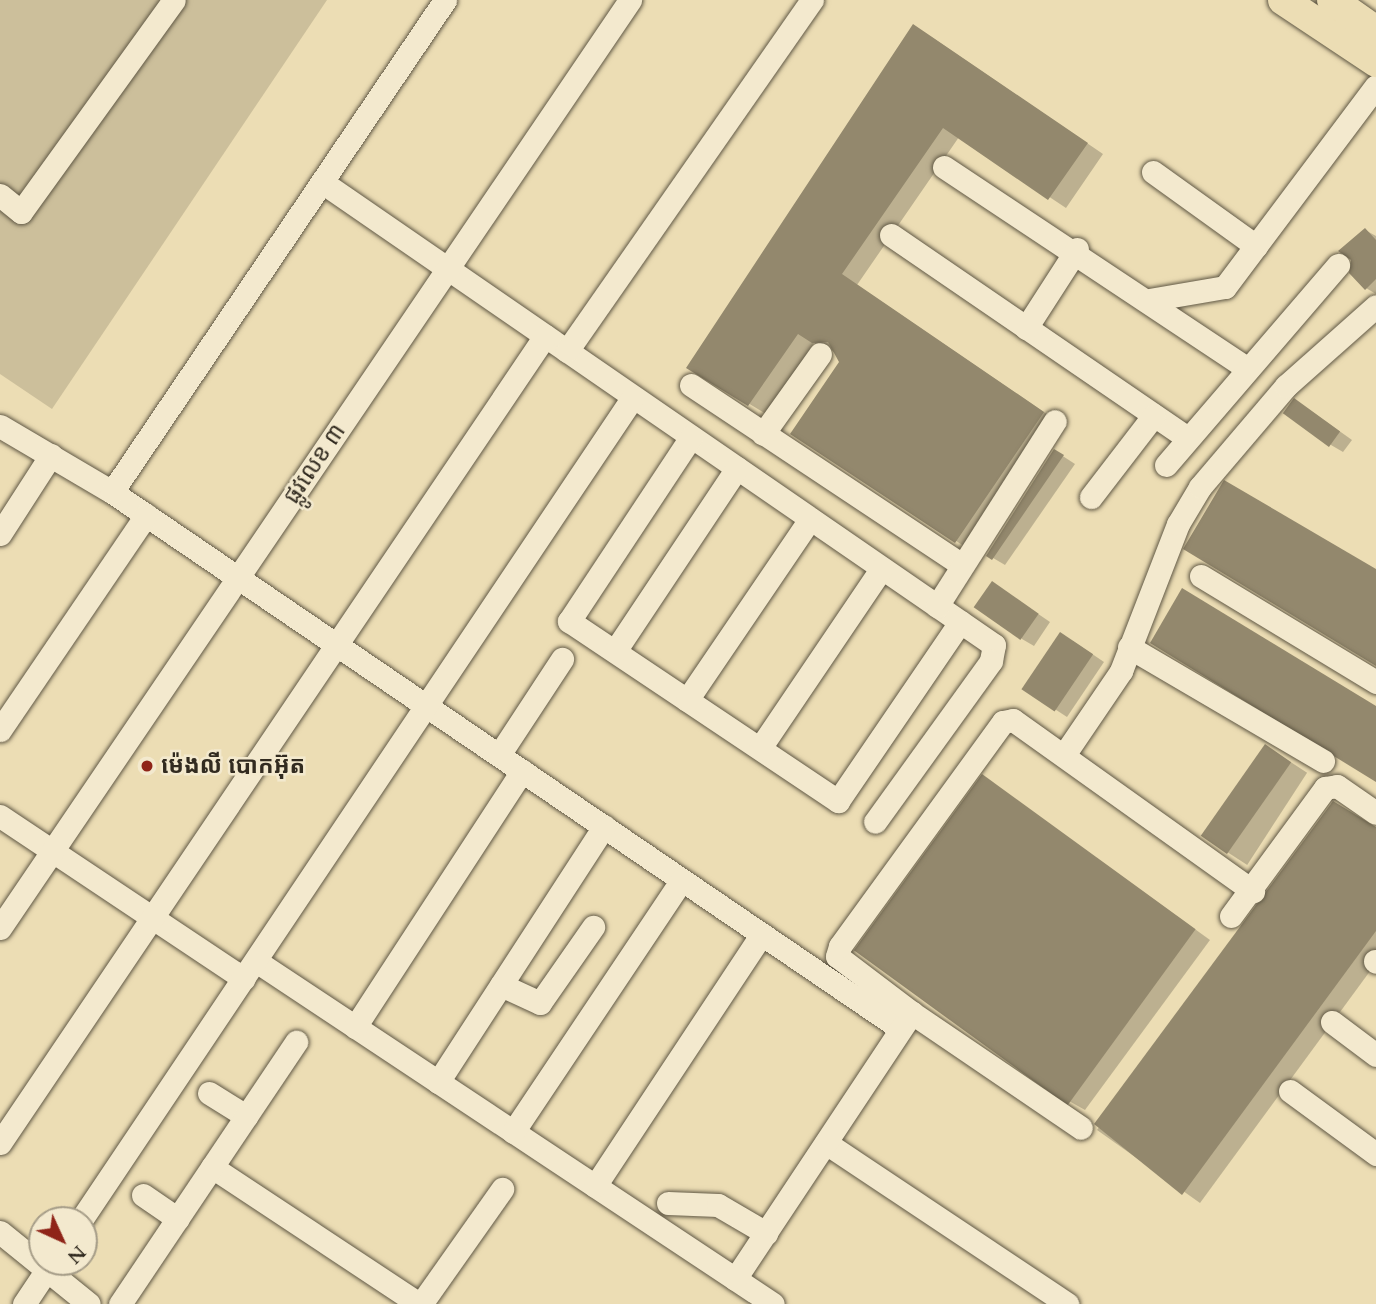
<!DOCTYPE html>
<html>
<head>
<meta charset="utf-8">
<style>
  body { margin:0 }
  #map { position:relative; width:1376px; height:1304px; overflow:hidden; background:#ecddb4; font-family:Cardo,"Noto Sans Khmer",serif }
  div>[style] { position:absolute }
  .green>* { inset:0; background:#ccbf9b }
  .shadow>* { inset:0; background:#0003; transform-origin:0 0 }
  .building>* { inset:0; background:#93886d; transform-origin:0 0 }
  .roads { filter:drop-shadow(0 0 2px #605845) drop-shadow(0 0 2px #605845) }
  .minor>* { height:23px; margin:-11.5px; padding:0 11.5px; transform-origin:11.5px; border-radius:11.5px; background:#f3e9ce }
  .major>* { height:30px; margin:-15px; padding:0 15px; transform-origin:15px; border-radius:15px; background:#ecddb4 }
  .dots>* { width:19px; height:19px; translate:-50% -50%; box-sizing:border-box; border:4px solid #f3e9ce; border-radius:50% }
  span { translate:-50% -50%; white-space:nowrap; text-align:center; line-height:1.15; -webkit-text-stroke:5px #f3e9ce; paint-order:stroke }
  .street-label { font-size:23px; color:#322b20 }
  .poi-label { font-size:23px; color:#322b20; font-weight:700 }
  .left { translate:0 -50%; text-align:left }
  .north { position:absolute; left:28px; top:1206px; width:70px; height:70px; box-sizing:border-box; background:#f3e9ce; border:2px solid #a69d88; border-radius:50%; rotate:135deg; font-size:19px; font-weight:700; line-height:28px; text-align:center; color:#322b20 }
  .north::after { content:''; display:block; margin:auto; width:24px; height:32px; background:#8f2418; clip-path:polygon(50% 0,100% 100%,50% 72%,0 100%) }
</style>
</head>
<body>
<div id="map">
  <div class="green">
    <i style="clip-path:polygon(0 0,327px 0,52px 409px,0 374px)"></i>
  </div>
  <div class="shadow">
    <i style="clip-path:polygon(930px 36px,1103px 154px,1066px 208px,959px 137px,857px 285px,1060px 423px,973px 552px,792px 433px,842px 362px,835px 352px,814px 343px,766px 414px,689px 367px)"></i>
    <i style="clip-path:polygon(1365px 230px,1376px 236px,1376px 294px,1366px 288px)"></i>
    <i style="clip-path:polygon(1307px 408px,1352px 440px,1343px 452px,1331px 445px)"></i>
    <i style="clip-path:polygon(1055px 451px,1075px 464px,1005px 565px,988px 555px)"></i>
    <i style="clip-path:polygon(993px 583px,1050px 622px,1034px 646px,1022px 639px)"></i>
    <i style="clip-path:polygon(1073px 641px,1104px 662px,1067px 717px,1024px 689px)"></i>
    <i style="left:1266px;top:746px;width:49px;height:110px;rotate:33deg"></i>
    <i style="clip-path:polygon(983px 776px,1210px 940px,1085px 1110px,1069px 1101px)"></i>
    <i style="clip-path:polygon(1333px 803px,1376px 829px,1376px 963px,1200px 1203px,1097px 1130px)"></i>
  </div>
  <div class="building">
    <i style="clip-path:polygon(913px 24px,1088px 143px,1048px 200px,943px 128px,842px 274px,1044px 412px,955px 543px,790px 434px,839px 362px,828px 342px,812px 343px,798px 334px,748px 406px,686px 368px)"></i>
    <i style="clip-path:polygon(1365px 228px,1376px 240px,1376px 279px,1365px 290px,1349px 273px,1351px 260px,1338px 251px)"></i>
    <i style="left:1294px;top:398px;width:57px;height:19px;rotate:36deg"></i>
    <i style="clip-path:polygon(1054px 449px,1064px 455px,992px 560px,986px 556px)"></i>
    <i style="clip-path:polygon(1224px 480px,1376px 569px,1376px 666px,1183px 549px)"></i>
    <i style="left:992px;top:581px;width:57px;height:32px;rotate:35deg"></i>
    <i style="clip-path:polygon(1182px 588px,1376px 706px,1376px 782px,1150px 643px)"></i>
    <i style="left:1060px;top:632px;width:40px;height:69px;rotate:34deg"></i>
    <i style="left:1265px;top:744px;width:32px;height:112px;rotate:35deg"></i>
    <i style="left:982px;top:774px;width:264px;height:218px;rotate:36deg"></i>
    <i style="clip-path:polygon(1333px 801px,1376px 827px,1376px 931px,1182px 1195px,1094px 1124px)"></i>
  </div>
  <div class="roads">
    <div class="minor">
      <i style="left:944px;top:167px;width:361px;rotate:33.6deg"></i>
      <i style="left:1153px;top:172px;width:127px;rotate:35.7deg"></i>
      <i style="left:322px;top:182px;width:816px;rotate:34.57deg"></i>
      <i style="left:994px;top:645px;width:16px;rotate:101deg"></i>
      <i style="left:991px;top:661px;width:198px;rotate:125.8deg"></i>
      <i style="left:0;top:195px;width:27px;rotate:39deg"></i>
      <i style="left:21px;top:212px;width:261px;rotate:-54.2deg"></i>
      <i style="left:891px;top:235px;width:359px;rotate:34.4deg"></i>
      <i style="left:1149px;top:300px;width:77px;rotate:-9.7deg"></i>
      <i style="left:1225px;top:287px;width:251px;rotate:-53.1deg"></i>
      <i style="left:1026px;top:328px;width:94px;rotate:-57.2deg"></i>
      <i style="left:567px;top:351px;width:428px;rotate:-55.1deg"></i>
      <i style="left:691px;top:385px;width:322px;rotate:33.6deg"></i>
      <i style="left:0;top:426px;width:130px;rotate:30.5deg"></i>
      <i style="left:112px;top:492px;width:954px;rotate:34.24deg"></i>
      <i style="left:763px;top:434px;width:98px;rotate:-54.5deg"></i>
      <i style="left:691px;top:437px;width:221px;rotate:123.5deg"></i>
      <i style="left:569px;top:621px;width:324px;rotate:33.8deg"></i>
      <i style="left:838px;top:801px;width:217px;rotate:-55.7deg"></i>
      <i style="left:1166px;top:465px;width:264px;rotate:-49.3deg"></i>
      <i style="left:112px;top:492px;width:594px;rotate:-55.91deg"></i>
      <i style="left:1091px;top:497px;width:103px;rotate:-52.5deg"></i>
      <i style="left:0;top:534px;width:94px;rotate:-57.2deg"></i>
      <i style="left:1201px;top:576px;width:205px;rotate:31.2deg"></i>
      <i style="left:937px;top:606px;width:219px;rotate:-57.5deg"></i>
      <i style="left:1129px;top:647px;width:225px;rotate:30.4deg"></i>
      <i style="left:615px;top:651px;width:220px;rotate:-56.3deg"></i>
      <i style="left:687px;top:700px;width:219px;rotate:-55.8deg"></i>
      <i style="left:0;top:730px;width:260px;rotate:-55.8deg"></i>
      <i style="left:760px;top:748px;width:217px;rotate:-55.9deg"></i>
      <i style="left:499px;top:755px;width:115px;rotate:-56.7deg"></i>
      <i style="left:1064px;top:755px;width:102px;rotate:-55.8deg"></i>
      <i style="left:1121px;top:671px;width:158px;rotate:-68.8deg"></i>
      <i style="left:1178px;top:524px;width:43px;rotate:-59.3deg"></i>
      <i style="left:1200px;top:487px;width:133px;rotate:-49.6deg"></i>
      <i style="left:1286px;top:386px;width:120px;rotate:-41.6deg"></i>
      <i style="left:0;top:816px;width:293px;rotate:33.7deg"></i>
      <i style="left:1231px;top:916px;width:159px;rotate:-53.7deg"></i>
      <i style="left:1325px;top:788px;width:12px;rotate:-9deg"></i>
      <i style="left:1337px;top:786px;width:47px;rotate:34.7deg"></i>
      <i style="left:0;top:928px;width:1122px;rotate:-55.83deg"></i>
      <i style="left:256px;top:961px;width:620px;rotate:33.56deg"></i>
      <i style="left:1375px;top:961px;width:1px;rotate:45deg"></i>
      <i style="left:501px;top:985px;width:43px;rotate:24.8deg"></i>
      <i style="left:540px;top:1003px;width:93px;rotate:-55.1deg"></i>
      <i style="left:912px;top:1013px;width:204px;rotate:34.2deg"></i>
      <i style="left:1332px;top:1022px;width:55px;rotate:36.9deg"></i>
      <i style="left:355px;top:1027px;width:306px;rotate:-56.9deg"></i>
      <i style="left:438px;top:1082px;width:305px;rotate:-57deg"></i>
      <i style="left:1290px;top:1091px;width:107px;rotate:36.2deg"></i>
      <i style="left:209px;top:1093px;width:44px;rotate:31.9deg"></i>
      <i style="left:513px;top:1132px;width:303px;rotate:-56.2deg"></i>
      <i style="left:0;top:1143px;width:974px;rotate:-55.97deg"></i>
      <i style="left:826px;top:1143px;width:290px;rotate:33.7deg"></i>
      <i style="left:212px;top:1167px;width:248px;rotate:33.5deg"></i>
      <i style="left:595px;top:1186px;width:302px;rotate:-56.5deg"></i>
      <i style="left:143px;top:1195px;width:42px;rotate:34.4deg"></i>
      <i style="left:668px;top:1203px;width:50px;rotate:2.3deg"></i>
      <i style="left:718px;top:1205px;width:56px;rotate:30.3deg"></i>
      <i style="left:81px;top:1220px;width:991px;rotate:-56.15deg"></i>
      <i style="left:0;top:1232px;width:114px;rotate:39deg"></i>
      <i style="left:735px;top:1279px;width:320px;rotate:-56.4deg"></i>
      <i style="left:912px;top:1013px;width:94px;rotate:-142.8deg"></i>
      <i style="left:837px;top:956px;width:10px;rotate:-73deg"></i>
      <i style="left:840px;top:946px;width:277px;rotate:-54deg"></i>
      <i style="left:1003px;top:722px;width:10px;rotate:-11deg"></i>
      <i style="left:1013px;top:720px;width:295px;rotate:35.5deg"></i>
      <i style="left:24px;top:1304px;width:50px;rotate:-56.3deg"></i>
      <i style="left:120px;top:1304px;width:316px;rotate:-56.1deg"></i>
      <i style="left:421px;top:1304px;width:141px;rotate:-54.8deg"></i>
    </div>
    <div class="major">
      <i style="left:1283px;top:0;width:112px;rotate:33.7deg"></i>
      <i style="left:1332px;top:0;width:54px;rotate:35.2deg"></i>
    </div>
  </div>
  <div class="dots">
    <i style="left:147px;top:766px;background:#8f2418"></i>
  </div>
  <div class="street-label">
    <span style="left:315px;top:464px;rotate:-56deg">ផ្លូវលេខ ៣</span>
  </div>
  <div class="poi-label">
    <span class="left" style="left:161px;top:766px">ម៉េងលី បោកអ៊ុត</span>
  </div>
  <div class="north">N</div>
</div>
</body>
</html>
